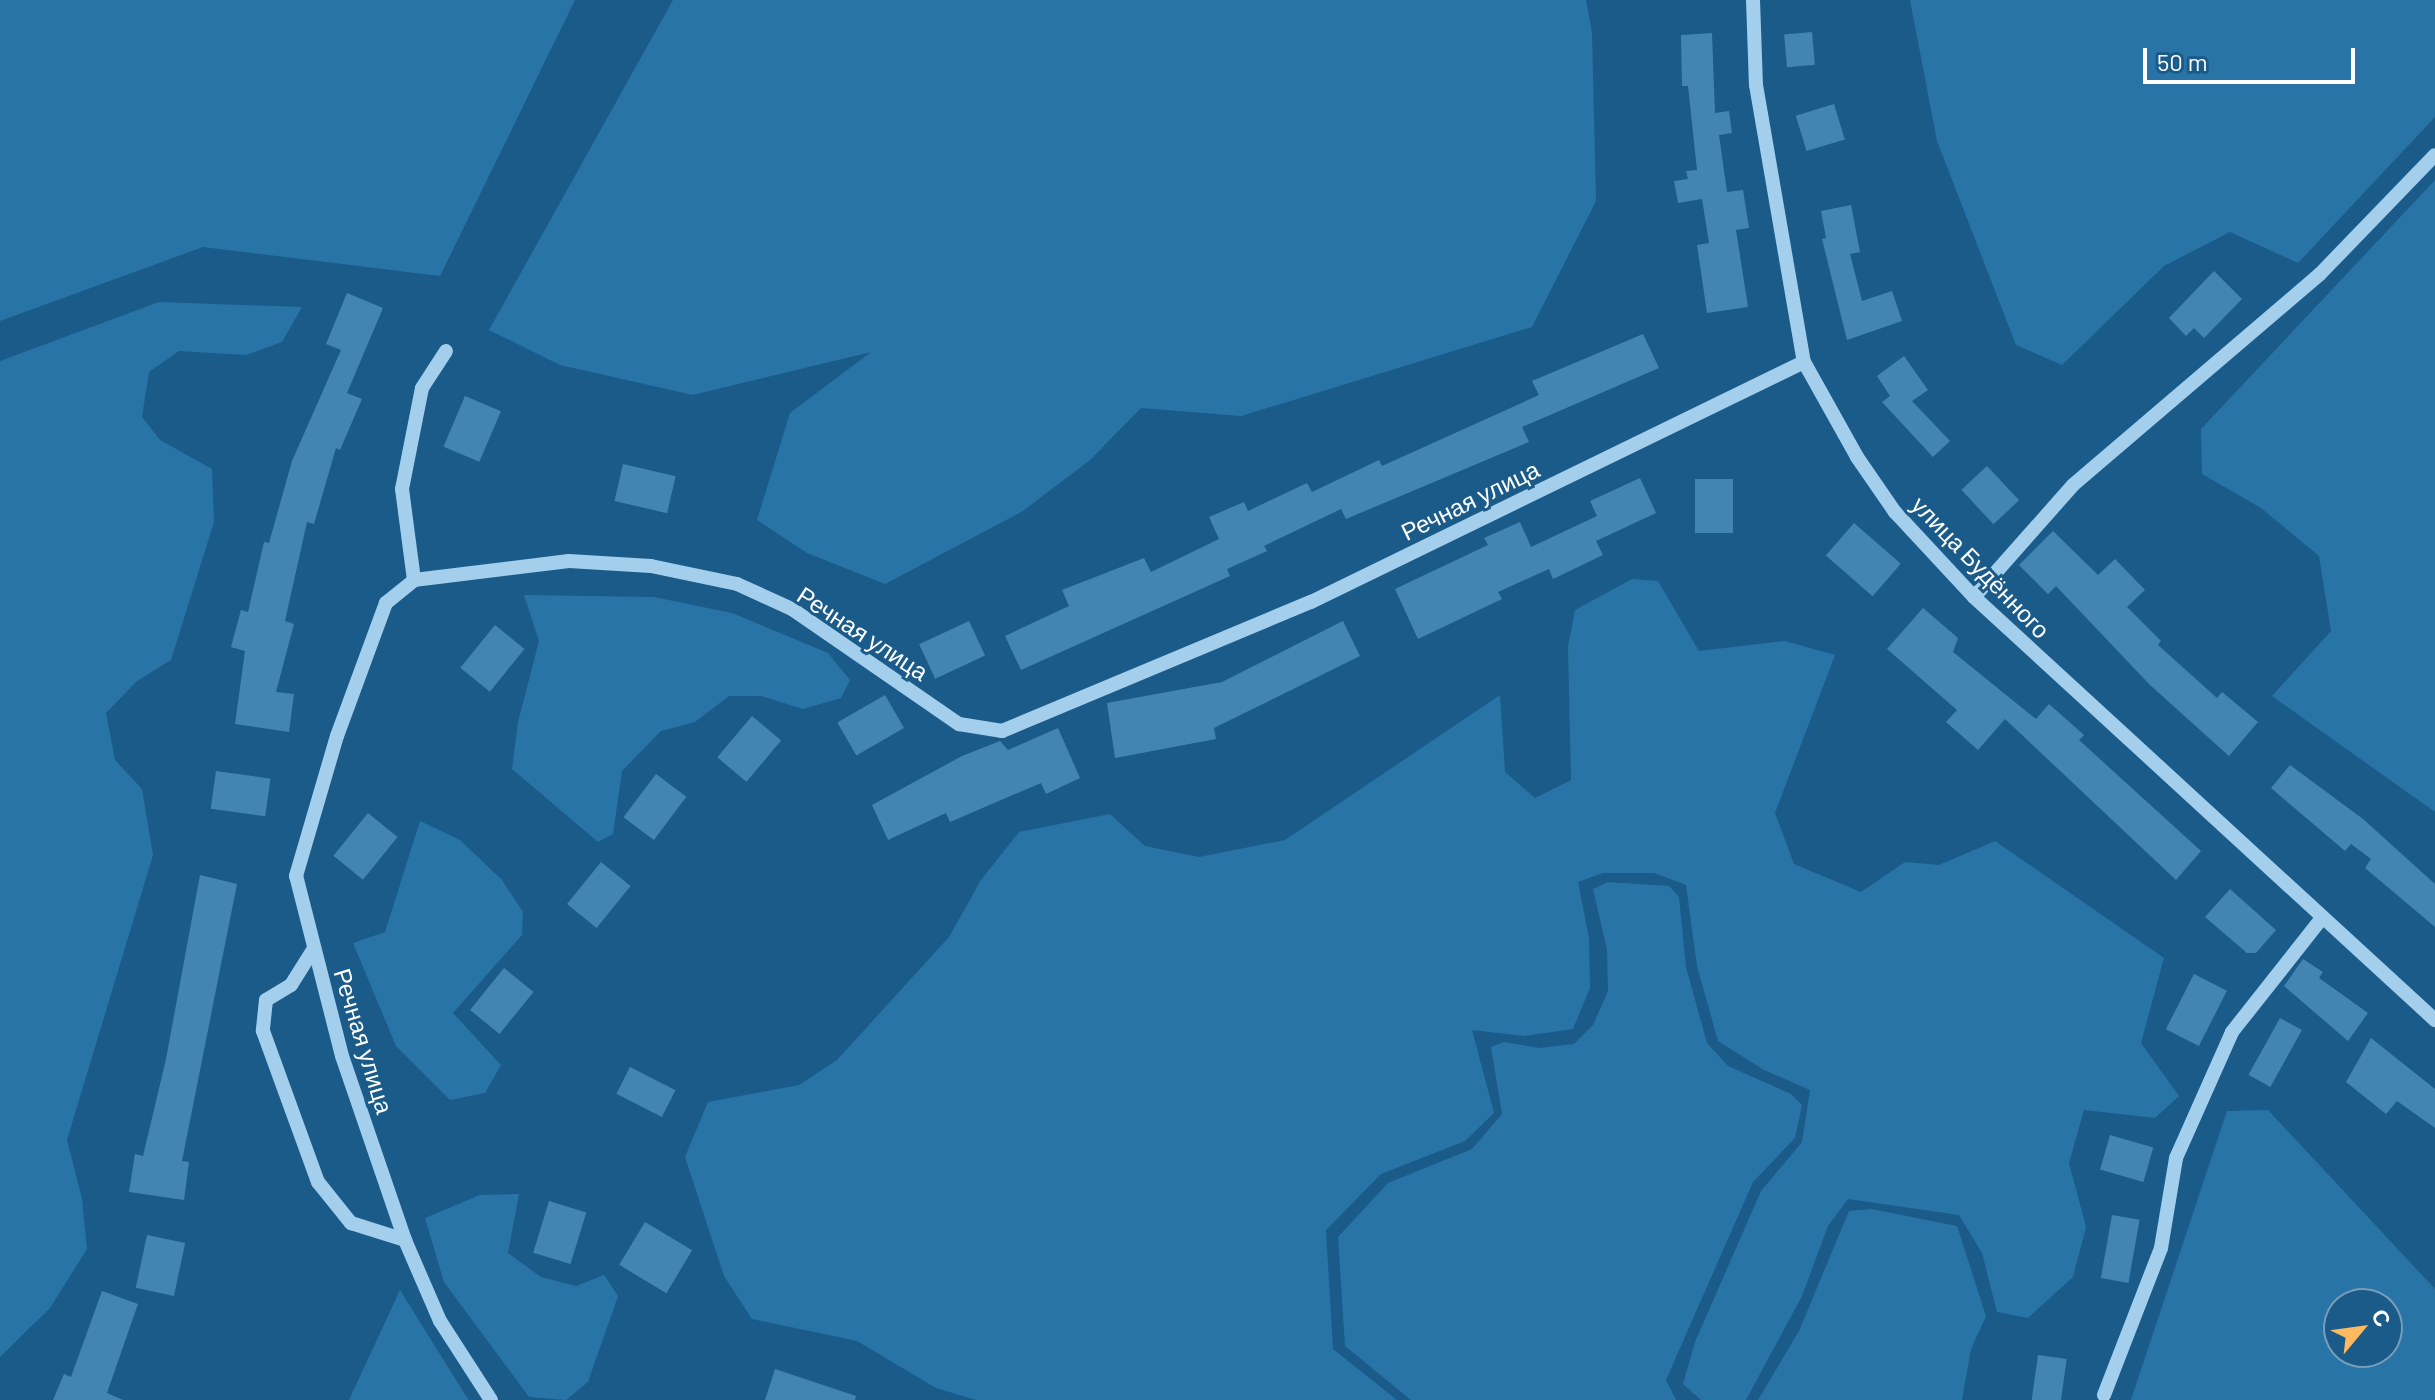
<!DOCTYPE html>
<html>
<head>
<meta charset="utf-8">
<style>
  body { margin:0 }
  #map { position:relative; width:2435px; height:1400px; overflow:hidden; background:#1a5b8a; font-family:Barlow,sans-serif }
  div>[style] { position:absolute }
  .green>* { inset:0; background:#2974a6 }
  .building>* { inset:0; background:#4285b2; transform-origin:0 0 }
  .minor>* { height:14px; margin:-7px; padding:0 7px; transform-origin:7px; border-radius:7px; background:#a3cfed }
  span { translate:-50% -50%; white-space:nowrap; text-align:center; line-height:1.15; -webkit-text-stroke:6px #1a5b8a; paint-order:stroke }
  .street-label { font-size:24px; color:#fff }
  .north { position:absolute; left:2323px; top:1288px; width:80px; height:80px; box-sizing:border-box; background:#1a5b8a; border:2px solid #769db9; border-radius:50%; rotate:61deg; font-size:22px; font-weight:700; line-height:32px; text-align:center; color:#fff }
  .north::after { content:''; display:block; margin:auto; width:28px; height:36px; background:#ffba5f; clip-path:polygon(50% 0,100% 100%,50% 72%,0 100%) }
  .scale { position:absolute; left:2143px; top:48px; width:212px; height:36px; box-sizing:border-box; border:4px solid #fff; border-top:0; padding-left:10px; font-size:24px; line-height:28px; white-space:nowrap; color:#fff; -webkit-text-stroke:6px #1a5b8a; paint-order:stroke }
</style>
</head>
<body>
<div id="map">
  <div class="green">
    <i style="clip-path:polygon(0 0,575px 0,440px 276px,203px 247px,0 321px)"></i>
    <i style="clip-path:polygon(673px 0,1586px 0,1592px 33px,1596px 201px,1532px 327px,1241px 416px,1141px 408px,1090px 460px,1023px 511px,885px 584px,807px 553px,757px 520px,790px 413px,871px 352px,693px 395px,560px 365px,489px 330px)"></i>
    <i style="clip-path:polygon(1910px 0,2435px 0,2435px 117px,2298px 263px,2230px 232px,2164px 266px,2062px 365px,2016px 345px,1937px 141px)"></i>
    <i style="clip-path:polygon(2435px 180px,2435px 812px,2272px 696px,2331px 631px,2319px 556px,2261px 508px,2202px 474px,2201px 429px)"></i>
    <i style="clip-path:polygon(159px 302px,302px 307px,282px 342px,246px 355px,179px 351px,149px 372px,142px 417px,160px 440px,212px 469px,214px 522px,171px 660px,137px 681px,106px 713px,115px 760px,142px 789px,153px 855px,67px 1140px,82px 1199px,87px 1249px,50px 1308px,0 1357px,0 361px)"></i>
    <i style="clip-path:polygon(1632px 579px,1658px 581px,1699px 651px,1785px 641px,1835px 655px,1775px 813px,1794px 864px,1861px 892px,1905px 862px,1939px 865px,1995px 841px,2164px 958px,2141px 1043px,2179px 1096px,2155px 1118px,2084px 1110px,2069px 1163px,2086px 1227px,2073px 1277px,2028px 1318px,1997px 1312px,1982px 1253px,1959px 1215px,1848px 1199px,1828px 1226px,1802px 1296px,1746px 1400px,1701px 1400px,1683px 1384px,1695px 1342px,1761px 1191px,1802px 1142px,1810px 1090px,1764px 1070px,1718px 1041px,1697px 966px,1686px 885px,1654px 873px,1603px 873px,1578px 882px,1589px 938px,1590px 988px,1573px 1029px,1524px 1036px,1472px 1030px,1494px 1113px,1465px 1141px,1381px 1174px,1326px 1230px,1333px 1349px,1397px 1400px,976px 1400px,936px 1388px,857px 1341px,752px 1319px,724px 1276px,685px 1157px,708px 1102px,799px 1085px,837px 1060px,949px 937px,981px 880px,1019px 832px,1110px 814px,1145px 846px,1199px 857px,1285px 840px,1500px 695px,1505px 772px,1535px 798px,1571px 780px,1568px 647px,1575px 610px)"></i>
    <i style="clip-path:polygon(524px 595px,654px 597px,732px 613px,828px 653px,850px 680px,841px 698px,803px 709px,761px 696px,729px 696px,695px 722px,661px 731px,622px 771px,613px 834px,598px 842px,512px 769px,518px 722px,539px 641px)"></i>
    <i style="clip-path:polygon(420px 821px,460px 840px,502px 880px,523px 912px,522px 935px,453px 1013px,501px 1065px,485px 1093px,450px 1100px,396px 1046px,353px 943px,385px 932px)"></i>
    <i style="clip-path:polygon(1608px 882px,1669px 886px,1679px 897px,1686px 967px,1707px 1043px,1728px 1066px,1791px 1094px,1802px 1105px,1795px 1138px,1753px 1182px,1666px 1380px,1676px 1400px,1411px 1400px,1345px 1346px,1338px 1237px,1388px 1183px,1472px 1149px,1502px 1114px,1491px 1047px,1504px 1042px,1539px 1048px,1574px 1044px,1593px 1025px,1608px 991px,1607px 950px,1593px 889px)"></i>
    <i style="clip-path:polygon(evenodd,2268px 1110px,2435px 1289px,2435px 1400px,2131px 1400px,2227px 1111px,2268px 1110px,2339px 1304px,2387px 1304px,2387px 1352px,2339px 1352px,2339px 1304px)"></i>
    <i style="clip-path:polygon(519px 1194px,508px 1253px,541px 1277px,576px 1286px,604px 1275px,618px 1296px,588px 1382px,566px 1400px,529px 1397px,444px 1282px,425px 1218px,480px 1195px)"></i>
    <i style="clip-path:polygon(1872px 1209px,1957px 1226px,1986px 1316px,1971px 1349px,1962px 1400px,1758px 1400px,1799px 1331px,1849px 1211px)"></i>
    <i style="clip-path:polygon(400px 1290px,466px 1396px,469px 1400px,349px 1400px)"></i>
  </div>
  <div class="building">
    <i style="left:1812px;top:32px;width:33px;height:28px;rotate:85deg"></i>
    <i style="clip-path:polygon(1712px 33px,1715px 113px,1729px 111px,1732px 133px,1719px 135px,1727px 192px,1743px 190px,1749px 228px,1736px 230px,1748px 307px,1707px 313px,1697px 245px,1709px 243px,1702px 199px,1678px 203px,1674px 181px,1688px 179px,1686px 171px,1697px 170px,1688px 86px,1682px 86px,1681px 35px)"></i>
    <i style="left:1834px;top:104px;width:37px;height:40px;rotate:73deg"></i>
    <i style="clip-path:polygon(1851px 205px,1860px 252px,1850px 254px,1862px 301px,1892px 291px,1902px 321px,1847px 340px,1822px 239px,1826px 238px,1821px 211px)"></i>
    <i style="clip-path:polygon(2214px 271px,2242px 299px,2204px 338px,2194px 328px,2186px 336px,2169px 318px)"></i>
    <i style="clip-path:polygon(347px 293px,383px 308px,347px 393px,362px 399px,340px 450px,336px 448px,314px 524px,307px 522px,285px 621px,294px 624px,276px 692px,294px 694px,289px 732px,235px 724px,245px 651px,231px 647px,241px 610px,248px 612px,264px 542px,269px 543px,292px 461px,341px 350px,326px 344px)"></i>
    <i style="clip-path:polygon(1643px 334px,1659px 368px,1522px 427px,1529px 442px,1346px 519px,1341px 509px,1264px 546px,1267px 551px,1227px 569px,1230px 576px,1021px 670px,1005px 636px,1069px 606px,1062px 590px,1144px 558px,1151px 572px,1219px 539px,1209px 517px,1244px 502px,1248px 511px,1307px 483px,1312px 492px,1379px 460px,1382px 466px,1539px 395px,1532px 381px)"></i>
    <i style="clip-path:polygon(1904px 356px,1928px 390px,1912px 401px,1950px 441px,1933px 457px,1882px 402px,1890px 396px,1877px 376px)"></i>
    <i style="left:465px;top:396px;width:39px;height:55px;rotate:23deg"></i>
    <i style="left:623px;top:464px;width:54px;height:38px;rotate:13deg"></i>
    <i style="left:1987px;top:466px;width:47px;height:35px;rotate:47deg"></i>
    <i style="clip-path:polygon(1640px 478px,1656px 513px,1596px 541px,1603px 555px,1553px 579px,1549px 569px,1498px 592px,1502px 599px,1418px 639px,1395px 589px,1488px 545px,1484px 538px,1520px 522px,1531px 547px,1597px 516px,1590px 501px)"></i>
    <i style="left:1695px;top:479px;width:38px;height:54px"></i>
    <i style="left:1854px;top:523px;width:62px;height:43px;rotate:41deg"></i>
    <i style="clip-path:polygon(2053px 531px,2098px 575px,2115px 559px,2145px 590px,2127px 607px,2161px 641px,2158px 645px,2217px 698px,2222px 692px,2258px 722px,2229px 756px,2150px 685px,2056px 586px,2048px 594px,2019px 565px)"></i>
    <i style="clip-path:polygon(1923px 608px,1958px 638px,1953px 652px,2036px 719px,2049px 704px,2084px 735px,2079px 740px,2201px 851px,2176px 880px,2005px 719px,1978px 750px,1946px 722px,1957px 710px,1887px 649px)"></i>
    <i style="left:969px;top:621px;width:38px;height:55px;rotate:65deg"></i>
    <i style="clip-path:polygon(1343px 621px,1360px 656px,1214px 728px,1216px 739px,1115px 758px,1107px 703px,1222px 682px)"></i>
    <i style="left:495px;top:625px;width:38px;height:55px;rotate:39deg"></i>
    <i style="left:885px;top:695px;width:38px;height:55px;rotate:60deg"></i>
    <i style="left:752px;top:716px;width:38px;height:54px;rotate:40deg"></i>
    <i style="clip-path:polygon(1058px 728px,1080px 778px,1046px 794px,1041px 783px,950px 822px,946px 813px,888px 840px,872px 805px,962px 756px,1000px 741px,1008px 750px)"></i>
    <i style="clip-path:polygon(2290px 765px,2363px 819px,2435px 884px,2435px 927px,2365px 868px,2371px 859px,2351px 844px,2345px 851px,2271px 788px)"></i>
    <i style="left:216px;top:771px;width:55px;height:38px;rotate:8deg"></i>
    <i style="left:656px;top:774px;width:38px;height:54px;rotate:37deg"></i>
    <i style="left:368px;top:813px;width:38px;height:55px;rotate:39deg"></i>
    <i style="left:601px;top:862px;width:38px;height:54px;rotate:39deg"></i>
    <i style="clip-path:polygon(200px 875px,237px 884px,182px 1161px,189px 1162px,184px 1200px,129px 1192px,135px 1154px,143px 1156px,166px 1059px)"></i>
    <i style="clip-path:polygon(2230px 889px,2276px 930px,2256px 953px,2247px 953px,2205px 917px)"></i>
    <i style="clip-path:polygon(2303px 959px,2323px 972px,2319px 978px,2368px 1013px,2348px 1041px,2284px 986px)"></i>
    <i style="left:504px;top:968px;width:38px;height:54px;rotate:39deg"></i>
    <i style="left:2194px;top:974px;width:37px;height:62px;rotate:27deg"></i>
    <i style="left:2280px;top:1018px;width:25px;height:65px;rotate:29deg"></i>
    <i style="clip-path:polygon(2371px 1038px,2435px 1089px,2435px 1128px,2397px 1101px,2386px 1114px,2346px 1082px)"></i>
    <i style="left:630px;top:1067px;width:51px;height:30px;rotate:27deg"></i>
    <i style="left:2110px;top:1135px;width:45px;height:36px;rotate:16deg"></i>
    <i style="left:549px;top:1201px;width:39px;height:54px;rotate:17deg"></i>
    <i style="left:2112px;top:1215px;width:28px;height:64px;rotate:10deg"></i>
    <i style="left:645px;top:1222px;width:55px;height:50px;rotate:31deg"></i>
    <i style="left:147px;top:1235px;width:39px;height:54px;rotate:12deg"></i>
    <i style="clip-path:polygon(102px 1291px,138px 1304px,107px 1393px,123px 1400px,53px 1400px,64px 1374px,71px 1377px)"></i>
    <i style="left:2038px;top:1355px;width:29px;height:46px;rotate:8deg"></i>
    <i style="clip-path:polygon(775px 1369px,856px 1396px,855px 1400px,765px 1400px)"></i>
  </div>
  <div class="minor">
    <i style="left:1753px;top:0;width:85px;rotate:88deg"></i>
    <i style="left:1756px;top:85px;width:281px;rotate:80.2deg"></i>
    <i style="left:1804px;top:362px;width:109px;rotate:60.8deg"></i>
    <i style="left:1857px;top:457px;width:67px;rotate:55.4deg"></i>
    <i style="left:1895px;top:512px;width:116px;rotate:47.1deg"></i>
    <i style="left:1974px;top:597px;width:626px;rotate:42.54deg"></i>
    <i style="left:414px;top:580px;width:92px;rotate:-97.5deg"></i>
    <i style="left:402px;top:489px;width:103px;rotate:-78.8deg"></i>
    <i style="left:422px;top:388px;width:44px;rotate:-57deg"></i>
    <i style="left:1974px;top:597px;width:149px;rotate:-48.5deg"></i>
    <i style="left:2073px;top:485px;width:325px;rotate:-40.5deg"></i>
    <i style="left:2320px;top:274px;width:165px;rotate:-46deg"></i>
    <i style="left:313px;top:950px;width:41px;rotate:122.2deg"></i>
    <i style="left:291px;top:985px;width:29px;rotate:149deg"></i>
    <i style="left:266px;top:1000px;width:31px;rotate:96deg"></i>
    <i style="left:263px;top:1031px;width:161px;rotate:70deg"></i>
    <i style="left:318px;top:1182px;width:53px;rotate:51.2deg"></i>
    <i style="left:351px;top:1223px;width:57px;rotate:17.5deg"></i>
    <i style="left:2104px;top:1395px;width:158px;rotate:-68.8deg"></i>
    <i style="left:2161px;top:1248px;width:91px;rotate:-80.5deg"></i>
    <i style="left:2176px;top:1158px;width:138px;rotate:-66deg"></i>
    <i style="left:2232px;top:1032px;width:145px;rotate:-51.7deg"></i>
    <i style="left:491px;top:1400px;width:94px;rotate:-122.8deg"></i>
    <i style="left:440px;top:1321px;width:88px;rotate:-113.4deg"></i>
    <i style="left:405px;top:1240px;width:194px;rotate:-108.9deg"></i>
    <i style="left:342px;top:1056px;width:186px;rotate:-104.3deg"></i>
    <i style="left:296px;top:876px;width:146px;rotate:-73.7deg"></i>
    <i style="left:337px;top:736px;width:142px;rotate:-69.8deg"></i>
    <i style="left:386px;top:603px;width:36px;rotate:-39deg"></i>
    <i style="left:414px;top:580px;width:156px;rotate:-7deg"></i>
    <i style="left:569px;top:561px;width:82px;rotate:3.5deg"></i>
    <i style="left:651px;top:566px;width:88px;rotate:11.8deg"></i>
    <i style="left:737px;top:584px;width:60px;rotate:24.4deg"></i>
    <i style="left:792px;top:609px;width:203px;rotate:34.6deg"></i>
    <i style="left:959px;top:724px;width:44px;rotate:9.2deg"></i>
    <i style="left:1002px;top:731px;width:335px;rotate:-22.7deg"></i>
    <i style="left:1311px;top:602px;width:548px;rotate:-25.96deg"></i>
  </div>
  <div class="street-label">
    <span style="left:1470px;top:500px;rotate:-26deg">Речная улица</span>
    <span style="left:1981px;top:567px;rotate:46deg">улица Будённого</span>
    <span style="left:863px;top:633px;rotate:33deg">Речная улица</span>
    <span style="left:364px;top:1041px;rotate:73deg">Речная улица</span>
  </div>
  <div class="north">С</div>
  <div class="scale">50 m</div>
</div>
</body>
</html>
